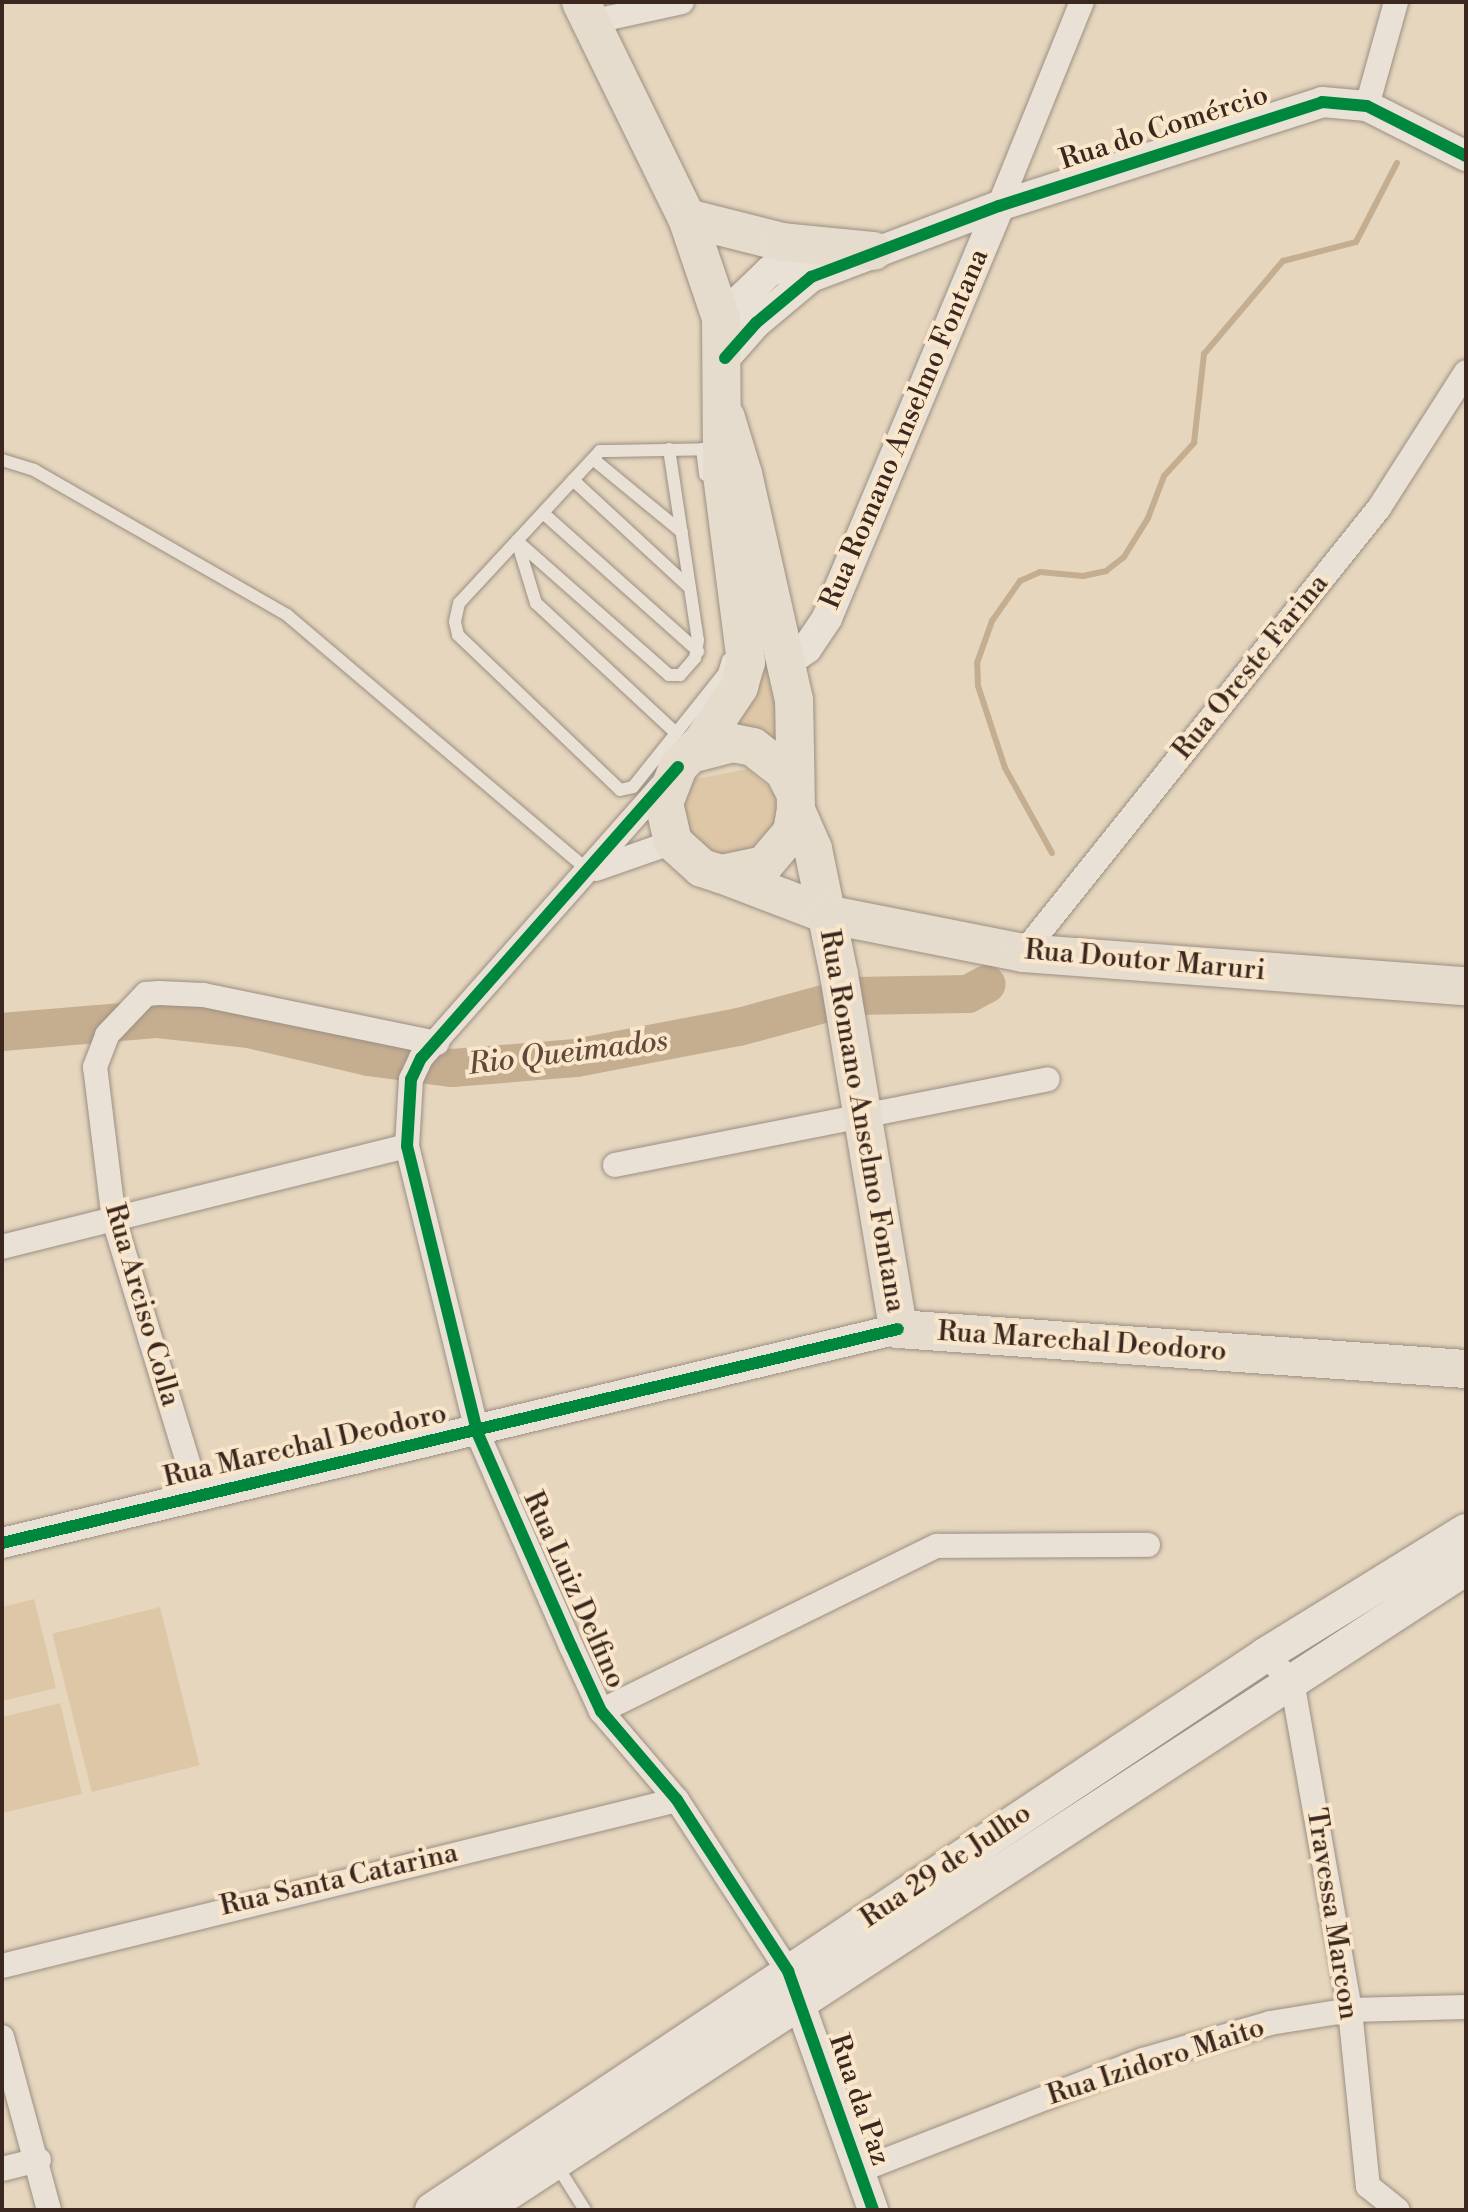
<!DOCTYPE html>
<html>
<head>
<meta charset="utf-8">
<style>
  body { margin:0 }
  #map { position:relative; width:1468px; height:2212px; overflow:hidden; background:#e6d6be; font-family:"Libre Bodoni",serif }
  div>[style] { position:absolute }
  .green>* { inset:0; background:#dec7a7; transform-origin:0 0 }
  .stream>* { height:6px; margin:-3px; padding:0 3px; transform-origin:3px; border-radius:3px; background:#c5ad90 }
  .river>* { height:38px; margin:-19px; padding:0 19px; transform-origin:19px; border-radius:19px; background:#c5ad90 }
  .roads { filter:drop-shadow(0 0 2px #9b8f81) drop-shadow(0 0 2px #9b8f81) }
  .service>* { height:12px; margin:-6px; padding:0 6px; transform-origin:6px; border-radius:6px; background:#e9e1d6 }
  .minor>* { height:24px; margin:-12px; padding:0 12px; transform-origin:12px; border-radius:12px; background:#e9e1d6 }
  .tertiary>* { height:30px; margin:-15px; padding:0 15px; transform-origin:15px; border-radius:15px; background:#e9e1d6 }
  .secondary>* { height:34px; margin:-17px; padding:0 17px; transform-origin:17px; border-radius:17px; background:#e9e1d6 }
  .primary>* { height:38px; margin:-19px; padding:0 19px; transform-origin:19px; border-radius:19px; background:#e6dcce }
  .cycleway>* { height:12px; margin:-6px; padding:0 6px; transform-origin:6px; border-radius:6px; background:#00873e }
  span { translate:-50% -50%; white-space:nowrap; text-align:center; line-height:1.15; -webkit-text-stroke:8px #fae6ca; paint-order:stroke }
  .street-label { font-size:28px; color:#3b271f }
  .water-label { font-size:30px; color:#604a3b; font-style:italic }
  .frame { position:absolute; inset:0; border:4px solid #3b271f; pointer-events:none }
</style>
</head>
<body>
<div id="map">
  <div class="green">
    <i style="clip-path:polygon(760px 666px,772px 668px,786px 744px,728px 731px)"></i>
    <i style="clip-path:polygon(747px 769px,781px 798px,773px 846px,732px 860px,692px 849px,672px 807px,696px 779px)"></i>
    <i style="clip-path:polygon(34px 1599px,56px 1688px,2px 1701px,2px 1607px)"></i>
    <i style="left:160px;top:1607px;width:163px;height:111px;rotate:76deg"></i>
    <i style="clip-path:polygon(60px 1703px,82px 1794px,2px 1813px,2px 1717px)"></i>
  </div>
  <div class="stream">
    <i style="left:1052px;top:853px;width:97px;rotate:-118.9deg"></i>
    <i style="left:1005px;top:768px;width:86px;rotate:-108.2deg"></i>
    <i style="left:978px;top:686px;width:23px;rotate:-92deg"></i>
    <i style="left:977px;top:663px;width:45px;rotate:-70.3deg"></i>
    <i style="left:992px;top:621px;width:49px;rotate:-55deg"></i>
    <i style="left:1020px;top:581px;width:22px;rotate:-24deg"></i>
    <i style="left:1040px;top:572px;width:43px;rotate:5.3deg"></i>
    <i style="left:1083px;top:576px;width:24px;rotate:-12deg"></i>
    <i style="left:1106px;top:571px;width:23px;rotate:-38deg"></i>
    <i style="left:1124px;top:557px;width:46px;rotate:-58.4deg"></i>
    <i style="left:1148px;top:518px;width:45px;rotate:-69.1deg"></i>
    <i style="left:1164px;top:476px;width:45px;rotate:-47.7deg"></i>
    <i style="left:1194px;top:443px;width:90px;rotate:-83.6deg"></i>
    <i style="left:1204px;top:354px;width:122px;rotate:-49.7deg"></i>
    <i style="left:1283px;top:261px;width:75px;rotate:-14.6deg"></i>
    <i style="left:1356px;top:242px;width:89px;rotate:-62.6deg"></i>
  </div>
  <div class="river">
    <i style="left:2px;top:1032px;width:157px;rotate:-4.8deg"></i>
    <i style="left:158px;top:1019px;width:92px;rotate:6.3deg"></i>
    <i style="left:249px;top:1029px;width:122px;rotate:13.2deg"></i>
    <i style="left:368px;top:1057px;width:85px;rotate:7.5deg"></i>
    <i style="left:452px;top:1068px;width:124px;rotate:-4.6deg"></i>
    <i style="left:576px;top:1058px;width:166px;rotate:-10.8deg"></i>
    <i style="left:739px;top:1027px;width:118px;rotate:-15.2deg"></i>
    <i style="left:853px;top:996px;width:115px;rotate:-1deg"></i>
    <i style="left:968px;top:994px;width:21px;rotate:-28deg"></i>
  </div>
  <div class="roads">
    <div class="service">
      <i style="left:669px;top:449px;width:193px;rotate:81.4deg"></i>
      <i style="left:698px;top:640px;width:18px;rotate:99deg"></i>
      <i style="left:695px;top:658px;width:23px;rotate:131deg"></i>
      <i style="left:680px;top:675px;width:11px;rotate:180deg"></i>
      <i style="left:669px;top:675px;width:203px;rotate:-138.6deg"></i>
      <i style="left:517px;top:541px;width:65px;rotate:73deg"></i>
      <i style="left:536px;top:603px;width:191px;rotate:42.9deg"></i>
      <i style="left:702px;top:449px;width:26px;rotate:83deg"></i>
      <i style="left:716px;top:449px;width:116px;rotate:179deg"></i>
      <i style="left:600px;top:451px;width:207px;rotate:132.8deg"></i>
      <i style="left:459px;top:603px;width:19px;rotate:102deg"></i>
      <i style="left:455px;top:622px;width:13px;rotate:77deg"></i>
      <i style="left:458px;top:635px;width:224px;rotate:43.7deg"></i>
      <i style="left:620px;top:790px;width:13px;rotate:-13deg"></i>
      <i style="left:633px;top:787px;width:146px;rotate:-51.4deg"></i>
      <i style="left:724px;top:673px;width:14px;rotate:-73deg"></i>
      <i style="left:593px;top:459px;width:115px;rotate:39.4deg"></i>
      <i style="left:2px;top:460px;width:34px;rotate:17deg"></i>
      <i style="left:34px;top:470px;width:292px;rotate:29.8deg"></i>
      <i style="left:287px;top:615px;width:397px;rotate:40.3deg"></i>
      <i style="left:573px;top:480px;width:159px;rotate:42.7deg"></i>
      <i style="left:543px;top:513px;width:208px;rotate:41.7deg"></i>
      <i style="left:556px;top:2164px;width:54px;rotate:57.8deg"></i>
    </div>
    <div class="minor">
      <i style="left:591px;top:22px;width:93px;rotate:-12.4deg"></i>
      <i style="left:1367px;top:106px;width:108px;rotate:-74.4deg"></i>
      <i style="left:999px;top:206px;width:220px;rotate:-67.9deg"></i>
      <i style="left:666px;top:781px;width:370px;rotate:131.5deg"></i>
      <i style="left:421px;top:1058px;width:23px;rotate:115deg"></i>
      <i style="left:411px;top:1079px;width:67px;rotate:93.4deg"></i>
      <i style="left:407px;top:1146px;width:294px;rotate:76.2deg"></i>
      <i style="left:477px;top:1432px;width:234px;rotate:66.3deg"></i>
      <i style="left:571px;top:1646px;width:72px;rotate:65.2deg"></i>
      <i style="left:601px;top:1711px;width:117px;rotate:49.5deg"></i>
      <i style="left:677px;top:1800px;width:204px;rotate:57deg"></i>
      <i style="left:596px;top:869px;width:82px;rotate:-19.3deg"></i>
      <i style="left:1023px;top:953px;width:570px;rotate:-51.34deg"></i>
      <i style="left:1379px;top:508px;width:161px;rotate:-57.4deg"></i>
      <i style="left:615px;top:1165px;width:441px;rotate:-11.2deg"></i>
      <i style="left:2px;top:1247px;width:417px;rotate:-14deg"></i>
      <i style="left:198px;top:1495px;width:287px;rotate:-107deg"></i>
      <i style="left:114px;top:1221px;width:155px;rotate:-97deg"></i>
      <i style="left:95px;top:1067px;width:34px;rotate:-69deg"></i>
      <i style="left:107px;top:1035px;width:57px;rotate:-46.4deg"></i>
      <i style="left:146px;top:994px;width:13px;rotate:-4deg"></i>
      <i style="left:159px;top:993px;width:44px;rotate:2.6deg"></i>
      <i style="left:203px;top:995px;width:239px;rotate:11.6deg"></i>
      <i style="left:1265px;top:1655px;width:37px;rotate:44deg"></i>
      <i style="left:1292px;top:1681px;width:334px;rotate:80deg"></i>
      <i style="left:1350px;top:2010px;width:177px;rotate:84.2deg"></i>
      <i style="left:1368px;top:2186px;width:38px;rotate:39deg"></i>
      <i style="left:601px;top:1711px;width:374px;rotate:-26.2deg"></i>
      <i style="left:937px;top:1546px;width:211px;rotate:-0.3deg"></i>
      <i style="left:2px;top:1966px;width:695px;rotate:-13.82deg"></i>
      <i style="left:2px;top:2037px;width:179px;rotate:74.8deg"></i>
      <i style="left:2px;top:2169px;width:38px;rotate:-14deg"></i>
      <i style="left:858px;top:2171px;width:306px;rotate:-21.3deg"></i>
      <i style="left:1143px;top:2060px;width:132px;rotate:-16.2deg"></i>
      <i style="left:1270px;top:2023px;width:81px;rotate:-9.2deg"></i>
      <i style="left:1350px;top:2010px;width:116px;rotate:-1.5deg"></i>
    </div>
    <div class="tertiary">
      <i style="left:721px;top:318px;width:68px;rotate:-43.8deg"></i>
      <i style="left:770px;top:271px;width:64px;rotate:-15.3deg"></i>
      <i style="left:725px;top:358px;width:47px;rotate:-48.5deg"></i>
      <i style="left:756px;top:323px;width:72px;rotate:-39.9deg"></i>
      <i style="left:811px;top:277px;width:201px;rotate:-20.7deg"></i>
      <i style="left:999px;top:206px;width:339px;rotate:-17.8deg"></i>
      <i style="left:1322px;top:102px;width:45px;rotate:5.1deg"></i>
      <i style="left:1367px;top:106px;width:111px;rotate:26.8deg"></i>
      <i style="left:783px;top:665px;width:29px;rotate:-35deg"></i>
      <i style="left:807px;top:648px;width:36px;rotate:-56deg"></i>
      <i style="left:827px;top:618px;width:446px;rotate:-67.3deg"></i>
      <i style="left:2px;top:1543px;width:921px;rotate:-13.43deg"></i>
      <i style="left:792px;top:1982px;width:242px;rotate:70.4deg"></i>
    </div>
    <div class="secondary">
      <i style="left:432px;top:2210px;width:1001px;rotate:-33.67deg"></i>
      <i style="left:1265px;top:1655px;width:236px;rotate:-31.7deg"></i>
      <i style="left:482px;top:2210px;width:1175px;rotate:-33.12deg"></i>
    </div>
    <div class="primary">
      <i style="left:581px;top:2px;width:241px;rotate:63.9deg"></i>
      <i style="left:687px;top:218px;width:106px;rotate:71.2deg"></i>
      <i style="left:721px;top:318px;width:157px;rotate:89.6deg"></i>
      <i style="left:722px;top:475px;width:189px;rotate:82.7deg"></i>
      <i style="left:746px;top:662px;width:26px;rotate:106deg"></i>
      <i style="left:739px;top:687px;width:65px;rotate:123.7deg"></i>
      <i style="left:703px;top:741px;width:36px;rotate:134deg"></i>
      <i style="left:678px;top:767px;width:39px;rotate:111deg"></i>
      <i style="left:664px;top:803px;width:40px;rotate:77deg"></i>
      <i style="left:673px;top:842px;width:39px;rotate:42deg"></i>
      <i style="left:702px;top:868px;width:20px;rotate:18deg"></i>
      <i style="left:721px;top:874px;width:44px;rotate:-11.8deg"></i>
      <i style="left:764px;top:865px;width:43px;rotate:-49.7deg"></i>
      <i style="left:792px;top:832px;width:22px;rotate:-80deg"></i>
      <i style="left:796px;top:810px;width:110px;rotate:-91deg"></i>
      <i style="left:794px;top:700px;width:232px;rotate:-102.7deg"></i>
      <i style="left:743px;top:474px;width:59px;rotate:-106.9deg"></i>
      <i style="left:687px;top:218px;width:98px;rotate:14.2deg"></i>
      <i style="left:782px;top:242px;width:92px;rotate:5.6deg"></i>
      <i style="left:694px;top:753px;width:40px;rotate:-14.4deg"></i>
      <i style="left:733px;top:743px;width:20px;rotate:11deg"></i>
      <i style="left:753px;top:747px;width:39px;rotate:38deg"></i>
      <i style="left:784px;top:771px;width:20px;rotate:63deg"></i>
      <i style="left:796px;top:810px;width:43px;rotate:66.4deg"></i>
      <i style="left:813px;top:849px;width:129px;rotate:78.3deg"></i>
      <i style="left:839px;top:975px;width:359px;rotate:80.5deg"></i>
      <i style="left:898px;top:1329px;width:569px;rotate:4.03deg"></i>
      <i style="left:721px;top:874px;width:112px;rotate:20.9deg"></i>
      <i style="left:826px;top:914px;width:201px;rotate:11.2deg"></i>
      <i style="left:1023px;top:953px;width:444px;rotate:4.3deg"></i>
    </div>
  </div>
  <div class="cycleway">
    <i style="left:725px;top:358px;width:47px;rotate:-48.5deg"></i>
    <i style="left:756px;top:323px;width:72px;rotate:-39.9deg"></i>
    <i style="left:811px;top:277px;width:201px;rotate:-20.7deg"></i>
    <i style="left:999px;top:206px;width:339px;rotate:-17.8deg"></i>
    <i style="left:1322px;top:102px;width:45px;rotate:5.1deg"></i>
    <i style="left:1367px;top:106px;width:111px;rotate:26.8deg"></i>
    <i style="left:678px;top:767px;width:388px;rotate:131.4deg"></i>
    <i style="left:421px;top:1058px;width:23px;rotate:115deg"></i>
    <i style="left:411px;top:1079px;width:67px;rotate:93.4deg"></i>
    <i style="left:407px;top:1146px;width:294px;rotate:76.2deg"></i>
    <i style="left:477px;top:1432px;width:234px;rotate:66.3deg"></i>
    <i style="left:571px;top:1646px;width:72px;rotate:65.2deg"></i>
    <i style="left:601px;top:1711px;width:117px;rotate:49.5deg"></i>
    <i style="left:677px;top:1800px;width:204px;rotate:57deg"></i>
    <i style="left:788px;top:1971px;width:254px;rotate:70.4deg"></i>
    <i style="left:2px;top:1543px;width:921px;rotate:-13.43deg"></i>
  </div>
  <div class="street-label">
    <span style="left:1164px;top:128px;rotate:-18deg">Rua do Comércio</span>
    <span style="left:905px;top:429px;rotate:-67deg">Rua Romano Anselmo Fontana</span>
    <span style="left:1251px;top:667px;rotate:-51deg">Rua Oreste Farina</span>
    <span style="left:1145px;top:961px;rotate:5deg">Rua Doutor Maruri</span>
    <span style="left:862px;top:1121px;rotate:80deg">Rua Romano Anselmo Fontana</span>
    <span style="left:142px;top:1305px;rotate:74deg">Rua Arciso Colla</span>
    <span style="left:1082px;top:1342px;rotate:4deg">Rua Marechal Deodoro</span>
    <span style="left:305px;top:1446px;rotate:-13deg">Rua Marechal Deodoro</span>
    <span style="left:574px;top:1590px;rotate:66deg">Rua Luiz Delfino</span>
    <span style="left:946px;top:1866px;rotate:-34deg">Rua 29 de Julho</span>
    <span style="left:339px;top:1880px;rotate:-13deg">Rua Santa Catarina</span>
    <span style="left:1332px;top:1914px;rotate:81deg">Travessa Marcon</span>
    <span style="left:1156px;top:2062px;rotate:-18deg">Rua Izidoro Maito</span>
    <span style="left:859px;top:2100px;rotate:71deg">Rua da Paz</span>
  </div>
  <div class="water-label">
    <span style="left:568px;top:1053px;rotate:-7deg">Rio Queimados</span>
  </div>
  <div class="frame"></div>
</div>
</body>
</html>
